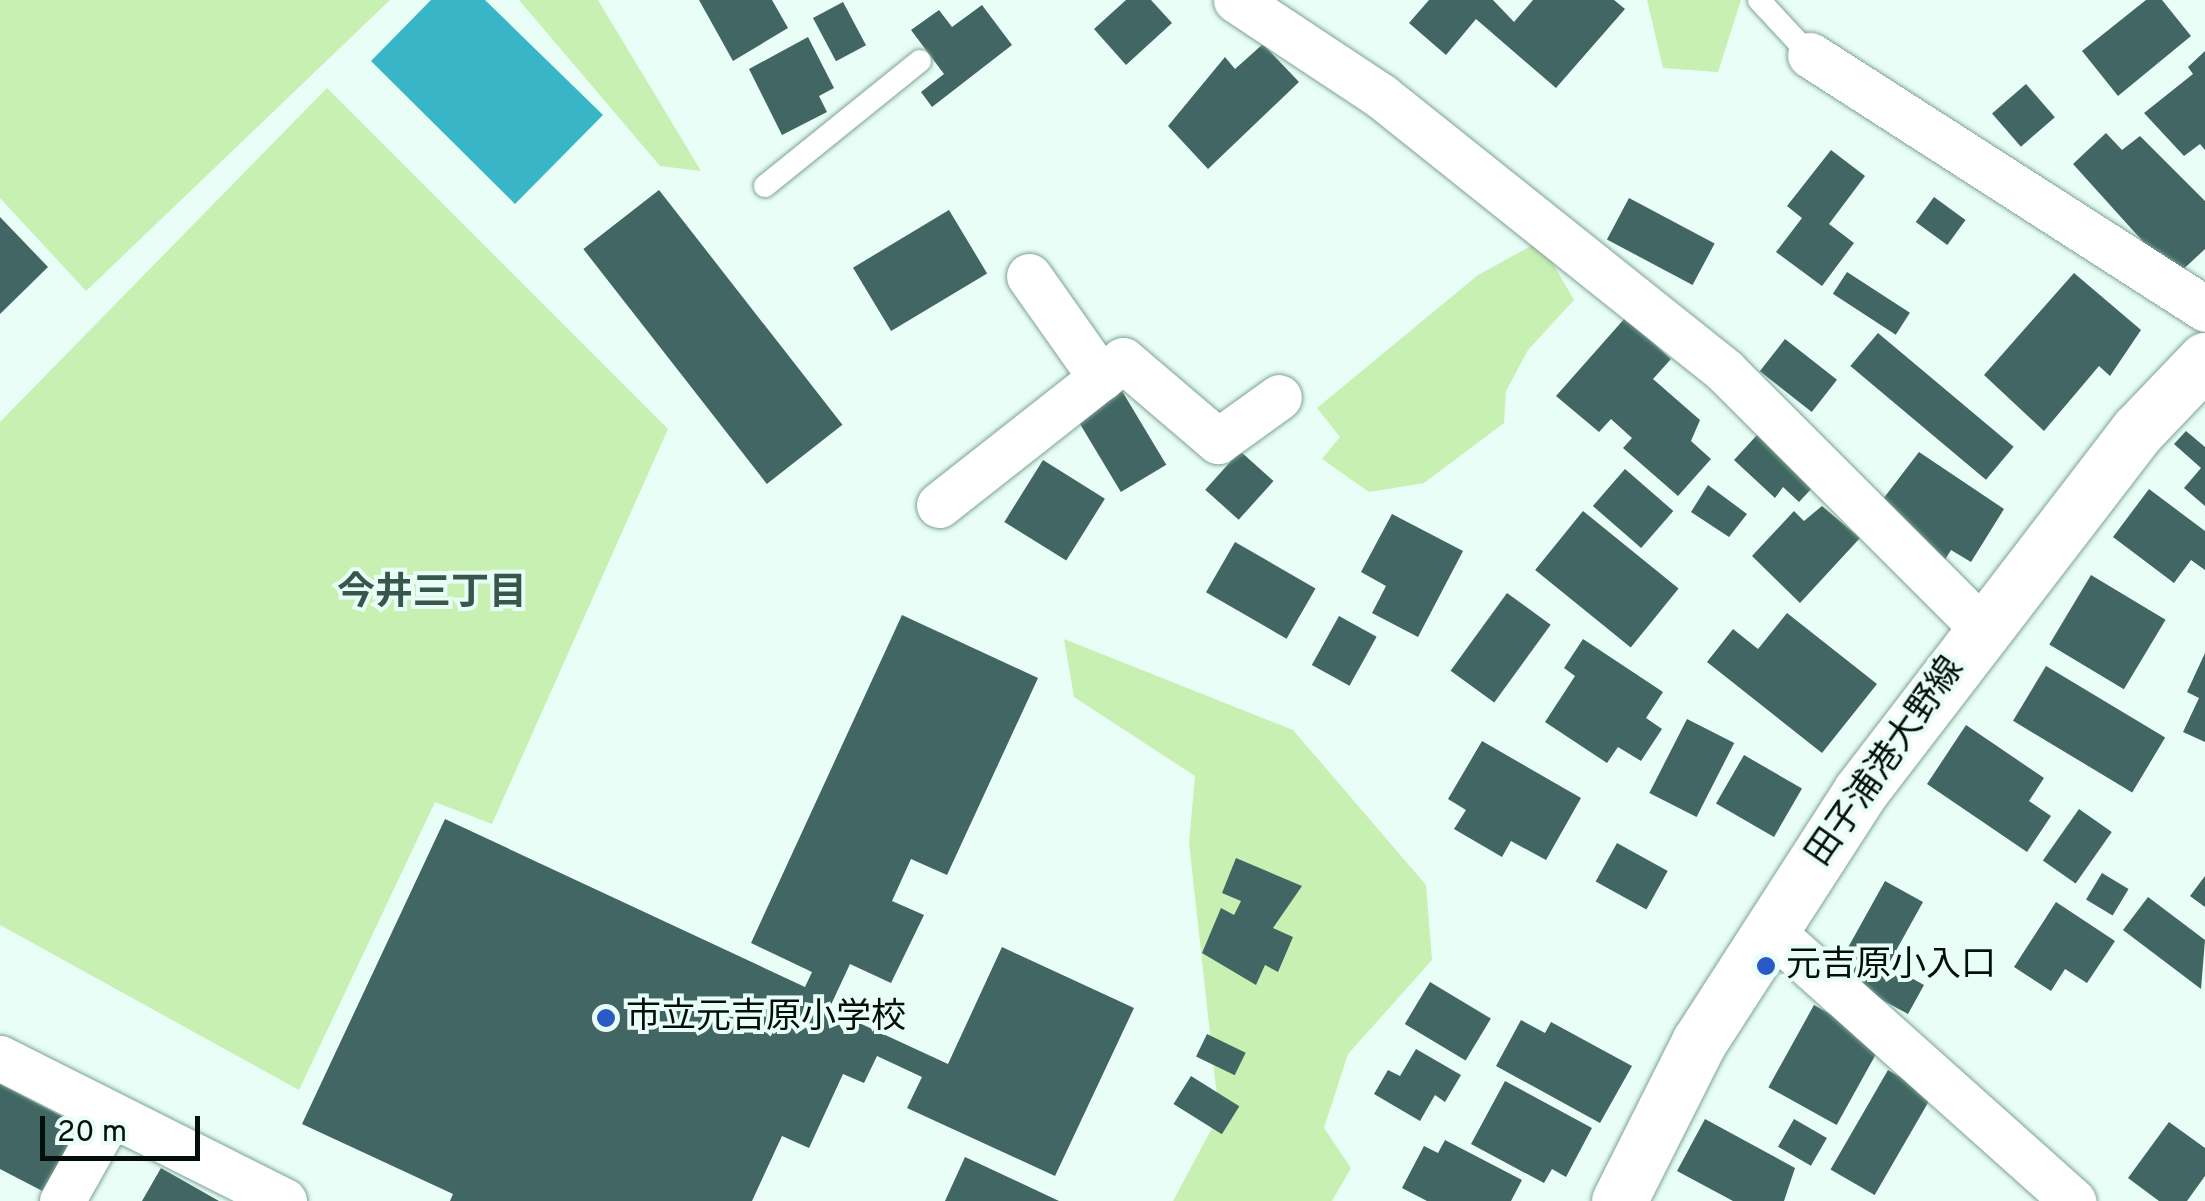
<!DOCTYPE html>
<html>
<head>
<meta charset="utf-8">
<style>
  body { margin:0 }
  #map { position:relative; width:2205px; height:1201px; overflow:hidden; background:#e8fef6; font-family:Overpass,"Noto Sans JP",sans-serif }
  div>[style] { position:absolute }
  .green>* { inset:0; background:#c7f0b2 }
  .water>* { inset:0; background:#38b5c7 }
  .building>* { inset:0; background:#416663; transform-origin:0 0 }
  .roads { filter:drop-shadow(0 0 2px #7fa296) drop-shadow(0 0 2px #7fa296) }
  .lane>* { height:22px; margin:-11px; padding:0 11px; transform-origin:11px; border-radius:11px; background:#fff }
  .street>* { height:45px; margin:-22.5px; padding:0 22.5px; transform-origin:22.5px; border-radius:22.5px; background:#fff }
  .secondary>* { height:55px; margin:-27.5px; padding:0 27.5px; transform-origin:27.5px; border-radius:27.5px; background:#fff }
  .dots>* { width:28px; height:28px; translate:-50% -50%; box-sizing:border-box; border:5px solid #e8fef6; border-radius:50% }
  span { translate:-50% -50%; white-space:nowrap; text-align:center; line-height:1.15; -webkit-text-stroke:8px #e8fef6; paint-order:stroke }
  .street-label { font-size:35px; color:#040f0b }
  .poi-label { font-size:35px; color:#040f0b }
  .left { translate:0 -50%; text-align:left }
  .neighbourhood-label { font-size:38px; color:#37574d; font-weight:700 }
  .scale { position:absolute; left:40px; top:1116px; width:160px; height:45px; box-sizing:border-box; border:5px solid #040f0b; border-top:0; padding-left:12px; font-size:30px; line-height:35px; white-space:nowrap; color:#040f0b; -webkit-text-stroke:8px #e8fef6; paint-order:stroke }
</style>
</head>
<body>
<div id="map">
  <div class="green">
    <i style="clip-path:polygon(0 0,390px 0,86px 291px,0 198px)"></i>
    <i style="clip-path:polygon(519px 0,598px 0,701px 171px,660px 166px)"></i>
    <i style="clip-path:polygon(1647px 0,1741px 0,1718px 72px,1663px 68px)"></i>
    <i style="clip-path:polygon(327px 88px,668px 429px,492px 824px,435px 802px,299px 1090px,0 925px,0 422px)"></i>
    <i style="clip-path:polygon(1540px 241px,1574px 300px,1528px 350px,1506px 391px,1504px 423px,1424px 483px,1369px 492px,1322px 459px,1340px 437px,1317px 408px,1478px 275px)"></i>
    <i style="clip-path:polygon(1064px 639px,1293px 730px,1426px 885px,1432px 960px,1348px 1054px,1324px 1128px,1351px 1168px,1332px 1201px,1173px 1201px,1219px 1115px,1189px 843px,1195px 776px,1074px 697px)"></i>
  </div>
  <div class="water">
    <i style="clip-path:polygon(431px 0,485px 0,603px 115px,515px 204px,371px 61px)"></i>
  </div>
  <div class="building">
    <i style="clip-path:polygon(699px 0,772px 0,788px 28px,733px 61px)"></i>
    <i style="clip-path:polygon(1126px 0,1151px 0,1172px 23px,1126px 65px,1094px 29px)"></i>
    <i style="clip-path:polygon(1429px 0,1493px 0,1514px 22px,1533px 0,1614px 0,1625px 9px,1556px 88px,1476px 19px,1446px 55px,1409px 23px)"></i>
    <i style="clip-path:polygon(2146px 0,2162px 0,2191px 36px,2118px 96px,2082px 51px)"></i>
    <i style="left:843px;top:2px;width:49px;height:34px;rotate:62deg"></i>
    <i style="clip-path:polygon(982px 5px,1012px 45px,932px 107px,921px 92px,944px 74px,911px 30px,939px 10px,952px 27px)"></i>
    <i style="clip-path:polygon(808px 37px,834px 88px,819px 96px,827px 112px,782px 135px,749px 69px)"></i>
    <i style="clip-path:polygon(1263px 44px,1299px 82px,1208px 169px,1168px 126px,1225px 57px,1235px 69px)"></i>
    <i style="clip-path:polygon(2205px 51px,2205px 150px,2200px 144px,2184px 156px,2144px 113px,2193px 74px,2188px 67px)"></i>
    <i style="left:2026px;top:84px;width:44px;height:45px;rotate:49deg"></i>
    <i style="clip-path:polygon(2106px 133px,2122px 150px,2140px 136px,2205px 201px,2205px 249px,2175px 277px,2073px 164px)"></i>
    <i style="clip-path:polygon(1831px 150px,1865px 176px,1829px 224px,1854px 243px,1822px 286px,1776px 252px,1802px 218px,1787px 206px)"></i>
    <i style="left:659px;top:190px;width:298px;height:96px;rotate:52deg"></i>
    <i style="left:1934px;top:197px;width:39px;height:31px;rotate:36deg"></i>
    <i style="left:1629px;top:198px;width:97px;height:47px;rotate:28deg"></i>
    <i style="left:949px;top:210px;width:74px;height:112px;rotate:59deg"></i>
    <i style="clip-path:polygon(0 217px,48px 267px,0 314px)"></i>
    <i style="left:1847px;top:272px;width:75px;height:26px;rotate:33deg"></i>
    <i style="clip-path:polygon(2074px 273px,2141px 330px,2110px 376px,2099px 366px,2044px 431px,1984px 375px)"></i>
    <i style="clip-path:polygon(1625px 318px,1671px 359px,1653px 379px,1700px 420px,1691px 441px,1711px 459px,1678px 496px,1623px 448px,1632px 438px,1611px 419px,1599px 432px,1556px 396px)"></i>
    <i style="left:1878px;top:333px;width:177px;height:43px;rotate:40deg"></i>
    <i style="left:1785px;top:339px;width:66px;height:41px;rotate:38deg"></i>
    <i style="left:1122px;top:391px;width:86px;height:53px;rotate:59deg"></i>
    <i style="clip-path:polygon(2186px 431px,2205px 447px,2205px 506px,2184px 488px,2201px 468px,2174px 444px)"></i>
    <i style="clip-path:polygon(1758px 434px,1814px 486px,1799px 502px,1783px 487px,1775px 498px,1734px 460px)"></i>
    <i style="left:1240px;top:451px;width:45px;height:52px;rotate:42deg"></i>
    <i style="clip-path:polygon(1919px 452px,2004px 509px,1971px 562px,1951px 550px,1943px 563px,1883px 499px)"></i>
    <i style="left:1043px;top:460px;width:73px;height:73px;rotate:32deg"></i>
    <i style="left:1625px;top:469px;width:64px;height:49px;rotate:41deg"></i>
    <i style="clip-path:polygon(1708px 485px,1747px 514px,1729px 537px,1691px 512px)"></i>
    <i style="clip-path:polygon(2149px 489px,2205px 531px,2205px 570px,2191px 560px,2174px 583px,2113px 537px)"></i>
    <i style="clip-path:polygon(1822px 506px,1860px 538px,1800px 603px,1752px 556px,1794px 511px,1804px 521px)"></i>
    <i style="left:1583px;top:511px;width:123px;height:76px;rotate:39deg"></i>
    <i style="clip-path:polygon(1392px 514px,1463px 551px,1418px 637px,1372px 613px,1386px 586px,1361px 572px)"></i>
    <i style="left:1235px;top:542px;width:93px;height:58px;rotate:30deg"></i>
    <i style="left:2091px;top:575px;width:87px;height:81px;rotate:31deg"></i>
    <i style="left:1507px;top:593px;width:54px;height:96px;rotate:36deg"></i>
    <i style="clip-path:polygon(1787px 613px,1877px 684px,1822px 753px,1707px 662px,1733px 629px,1758px 649px)"></i>
    <i style="clip-path:polygon(902px 615px,1038px 678px,947px 875px,911px 859px,892px 901px,924px 915px,891px 983px,850px 964px,829px 1009px,948px 1064px,1002px 947px,1134px 1008px,1055px 1176px,907px 1108px,922px 1077px,877px 1056px,864px 1083px,843px 1074px,809px 1148px,782px 1136px,752px 1201px,450px 1201px,453px 1194px,302px 1124px,445px 819px,805px 987px,812px 972px,751px 943px)"></i>
    <i style="left:1339px;top:616px;width:43px;height:56px;rotate:29deg"></i>
    <i style="clip-path:polygon(1583px 639px,1663px 692px,1646px 718px,1662px 729px,1641px 761px,1618px 747px,1607px 763px,1545px 722px,1575px 676px,1564px 668px)"></i>
    <i style="clip-path:polygon(2205px 653px,2205px 742px,2183px 732px,2199px 698px,2187px 692px)"></i>
    <i style="left:2046px;top:666px;width:139px;height:64px;rotate:31deg"></i>
    <i style="left:1687px;top:719px;width:53px;height:83px;rotate:27deg"></i>
    <i style="clip-path:polygon(1966px 725px,2044px 778px,2029px 801px,2051px 816px,2027px 852px,1927px 784px)"></i>
    <i style="clip-path:polygon(1482px 741px,1581px 798px,1546px 860px,1511px 841px,1502px 857px,1454px 829px,1466px 810px,1448px 799px)"></i>
    <i style="left:1744px;top:755px;width:67px;height:56px;rotate:30deg"></i>
    <i style="left:2079px;top:809px;width:40px;height:63px;rotate:35deg"></i>
    <i style="left:1617px;top:843px;width:58px;height:44px;rotate:29deg"></i>
    <i style="clip-path:polygon(1236px 858px,1302px 886px,1273px 928px,1293px 937px,1278px 972px,1265px 965px,1256px 985px,1202px 953px,1221px 908px,1234px 915px,1241px 901px,1222px 893px)"></i>
    <i style="left:2102px;top:873px;width:31px;height:31px;rotate:31deg"></i>
    <i style="clip-path:polygon(2205px 876px,2205px 907px,2190px 896px)"></i>
    <i style="clip-path:polygon(1885px 881px,1923px 902px,1888px 965px,1924px 985px,1908px 1014px,1847px 981px,1859px 961px,1845px 953px)"></i>
    <i style="clip-path:polygon(2148px 897px,2205px 940px,2201px 989px,2123px 930px)"></i>
    <i style="clip-path:polygon(2056px 902px,2115px 941px,2087px 983px,2065px 969px,2051px 991px,2014px 967px)"></i>
    <i style="left:1430px;top:982px;width:71px;height:49px;rotate:31deg"></i>
    <i style="left:1814px;top:1005px;width:78px;height:94px;rotate:29deg"></i>
    <i style="clip-path:polygon(1521px 1020px,1545px 1033px,1551px 1022px,1632px 1066px,1600px 1123px,1496px 1066px)"></i>
    <i style="left:1207px;top:1034px;width:43px;height:25px;rotate:26deg"></i>
    <i style="clip-path:polygon(1416px 1049px,1461px 1075px,1445px 1102px,1435px 1095px,1420px 1121px,1374px 1094px,1388px 1070px,1400px 1076px)"></i>
    <i style="left:1888px;top:1070px;width:51px;height:115px;rotate:30deg"></i>
    <i style="left:1191px;top:1076px;width:57px;height:33px;rotate:32deg"></i>
    <i style="clip-path:polygon(1505px 1081px,1592px 1128px,1566px 1177px,1552px 1169px,1544px 1183px,1471px 1144px)"></i>
    <i style="clip-path:polygon(0 1084px,77px 1124px,52px 1196px,0 1169px)"></i>
    <i style="clip-path:polygon(1705px 1119px,1795px 1168px,1784px 1201px,1733px 1201px,1677px 1171px)"></i>
    <i style="left:1794px;top:1119px;width:38px;height:32px;rotate:30deg"></i>
    <i style="clip-path:polygon(2169px 1122px,2205px 1148px,2205px 1176px,2187px 1201px,2159px 1201px,2128px 1178px)"></i>
    <i style="clip-path:polygon(1445px 1140px,1522px 1180px,1511px 1201px,1427px 1201px,1402px 1188px,1424px 1146px,1438px 1153px)"></i>
    <i style="clip-path:polygon(965px 1157px,1059px 1201px,945px 1201px)"></i>
    <i style="clip-path:polygon(161px 1168px,219px 1201px,142px 1201px)"></i>
  </div>
  <div class="roads">
    <div class="lane">
      <i style="left:1759px;top:0;width:75px;rotate:47.2deg"></i>
      <i style="left:765px;top:186px;width:199px;rotate:-38.9deg"></i>
    </div>
    <div class="street">
      <i style="left:1236px;top:0;width:174px;rotate:33.5deg"></i>
      <i style="left:1381px;top:96px;width:440px;rotate:38.6deg"></i>
      <i style="left:1725px;top:371px;width:363px;rotate:45deg"></i>
      <i style="left:1810px;top:55px;width:470px;rotate:32.7deg"></i>
      <i style="left:1029px;top:276px;width:125px;rotate:54.8deg"></i>
      <i style="left:939px;top:505px;width:234px;rotate:-38.2deg"></i>
      <i style="left:1123px;top:360px;width:125px;rotate:40.5deg"></i>
      <i style="left:1218px;top:441px;width:75px;rotate:-35.8deg"></i>
      <i style="left:1770px;top:930px;width:407px;rotate:41.8deg"></i>
      <i style="left:0;top:1058px;width:318px;rotate:26.7deg"></i>
      <i style="left:62px;top:1201px;width:96px;rotate:-60.8deg"></i>
    </div>
    <div class="secondary">
      <i style="left:1619px;top:1201px;width:178px;rotate:-63.3deg"></i>
      <i style="left:1699px;top:1042px;width:297px;rotate:-57.2deg"></i>
      <i style="left:1860px;top:792px;width:456px;rotate:-52.5deg"></i>
      <i style="left:2138px;top:430px;width:97px;rotate:-46.3deg"></i>
    </div>
  </div>
  <div class="dots">
    <i style="left:1766px;top:966px;background:#2a59c8"></i>
    <i style="left:606px;top:1018px;background:#2a59c8"></i>
  </div>
  <div class="street-label">
    <span style="left:1886px;top:762px;rotate:-55deg">田子浦港大野線</span>
  </div>
  <div class="poi-label">
    <span class="left" style="left:1786px;top:966px">元吉原小入口</span>
    <span class="left" style="left:626px;top:1018px">市立元吉原小学校</span>
  </div>
  <div class="neighbourhood-label">
    <span style="left:432px;top:595px">今井三丁目</span>
  </div>
  <div class="scale">20 m</div>
</div>
</body>
</html>
